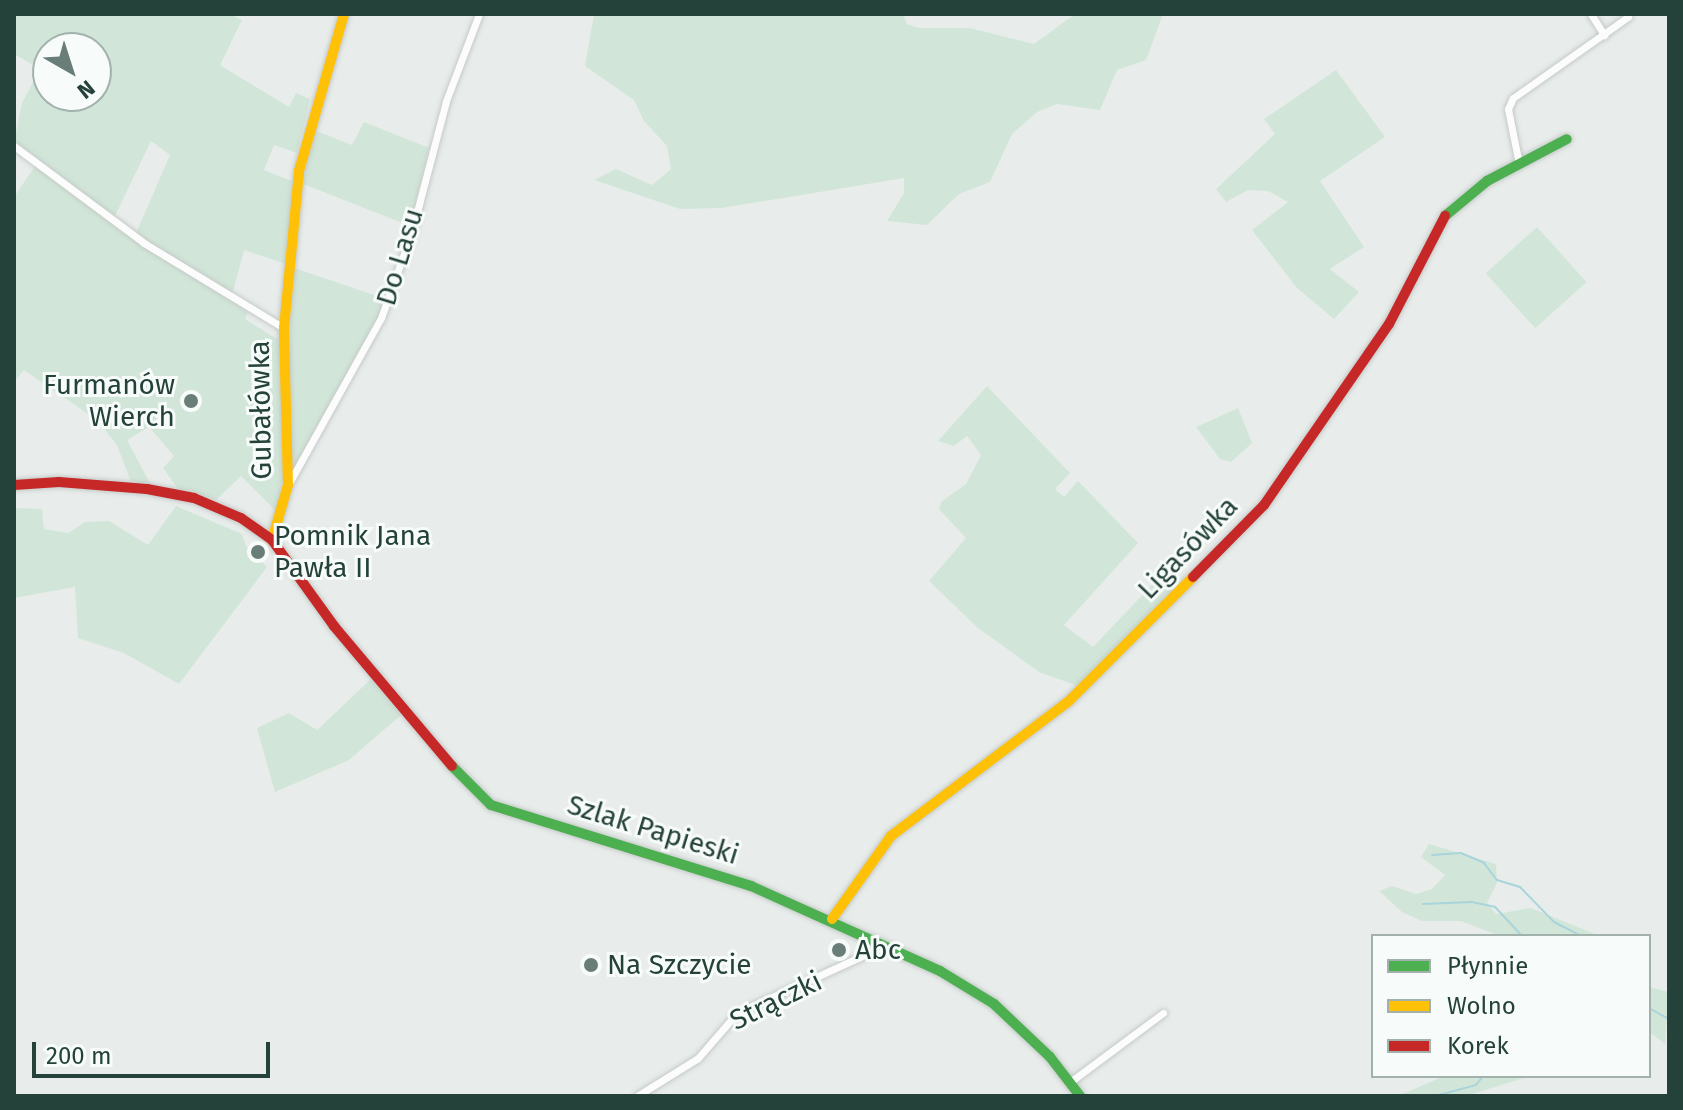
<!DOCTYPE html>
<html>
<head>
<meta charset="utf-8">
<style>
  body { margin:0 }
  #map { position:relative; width:1683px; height:1110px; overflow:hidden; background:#e8edeb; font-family:"Fira Sans",sans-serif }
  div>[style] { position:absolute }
  .green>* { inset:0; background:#d1e6d8; transform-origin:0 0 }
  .stream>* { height:2px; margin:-1px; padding:0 1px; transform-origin:1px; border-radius:1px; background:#a9d4db }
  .roads { filter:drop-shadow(0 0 2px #c5cac8) drop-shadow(0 0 2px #c5cac8) }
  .street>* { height:7px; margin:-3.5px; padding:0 3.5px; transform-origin:3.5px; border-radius:3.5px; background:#fcfcfc }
  .fast>* { height:10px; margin:-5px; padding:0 5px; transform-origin:5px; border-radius:5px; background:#4caf50 }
  .slow>* { height:10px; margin:-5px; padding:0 5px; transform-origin:5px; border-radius:5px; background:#ffc107 }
  .jam>* { height:10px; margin:-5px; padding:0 5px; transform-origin:5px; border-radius:5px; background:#c62828 }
  .dots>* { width:22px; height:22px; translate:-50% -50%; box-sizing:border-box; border:4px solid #f7fbf9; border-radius:50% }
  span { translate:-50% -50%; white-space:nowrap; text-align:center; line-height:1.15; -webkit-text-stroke:6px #f7fbf9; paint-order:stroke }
  .street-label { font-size:28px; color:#24423a }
  .poi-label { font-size:28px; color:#24423a }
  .right { translate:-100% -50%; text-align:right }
  .left { translate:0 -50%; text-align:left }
  .frame { position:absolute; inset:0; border:16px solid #24423a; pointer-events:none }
  .legend { position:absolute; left:1371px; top:934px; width:280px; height:144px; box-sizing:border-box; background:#f7fbf9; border:2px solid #a3b1ad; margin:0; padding:10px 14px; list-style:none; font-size:24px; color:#24423a }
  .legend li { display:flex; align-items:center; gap:16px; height:40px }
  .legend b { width:40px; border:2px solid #a3b1ad }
  .north { position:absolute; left:32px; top:32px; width:80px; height:80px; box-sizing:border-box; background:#f7fbf9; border:2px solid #a3b1ad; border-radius:50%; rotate:141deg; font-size:22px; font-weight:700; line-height:32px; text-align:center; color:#24423a }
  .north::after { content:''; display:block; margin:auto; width:28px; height:36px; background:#697e78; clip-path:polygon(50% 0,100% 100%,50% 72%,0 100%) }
  .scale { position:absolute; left:32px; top:1042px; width:238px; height:36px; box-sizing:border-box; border:4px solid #24423a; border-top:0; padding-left:10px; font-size:24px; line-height:28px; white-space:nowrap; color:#24423a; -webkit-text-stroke:6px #f7fbf9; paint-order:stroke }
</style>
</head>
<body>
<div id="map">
  <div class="green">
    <i style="clip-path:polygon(evenodd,14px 14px,230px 14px,242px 20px,220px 65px,289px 107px,296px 93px,310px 99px,297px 153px,274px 145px,264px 170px,294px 182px,286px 264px,244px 250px,231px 299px,136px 233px,170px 155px,151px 141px,114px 218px,14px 142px,22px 103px,40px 69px,14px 54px,14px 14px,48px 48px,96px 48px,96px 96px,48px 96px,48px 48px)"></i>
    <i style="clip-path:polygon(594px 14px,903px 14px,907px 24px,919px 28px,970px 28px,1034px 44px,1075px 14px,1163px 14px,1146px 60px,1117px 70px,1100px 110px,1057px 104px,1037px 112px,1012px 134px,990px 182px,959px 194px,927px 225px,887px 221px,904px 193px,904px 178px,722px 208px,680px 209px,594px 180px,616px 169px,652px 185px,671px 169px,667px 146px,644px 121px,634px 100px,585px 66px)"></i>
    <i style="clip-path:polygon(1336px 70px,1385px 137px,1320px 181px,1364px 247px,1330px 269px,1359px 292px,1334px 319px,1297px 288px,1252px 230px,1288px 202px,1268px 191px,1248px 190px,1226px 202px,1216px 189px,1275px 134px,1264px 119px)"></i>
    <i style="clip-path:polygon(364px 122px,429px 148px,410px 226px,303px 184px,311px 129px,352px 145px)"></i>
    <i style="clip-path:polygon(35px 166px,133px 239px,248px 312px,245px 319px,280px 341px,284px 472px,276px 511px,241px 476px,216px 500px,179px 490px,163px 468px,174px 456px,149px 427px,127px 440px,151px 485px,131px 482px,117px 445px,98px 421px,24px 370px,14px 382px,14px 197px)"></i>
    <i style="left:1537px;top:227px;width:74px;height:69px;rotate:48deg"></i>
    <i style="clip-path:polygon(294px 268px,386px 299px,369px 340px,292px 472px,289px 331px)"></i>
    <i style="clip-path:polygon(987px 386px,1070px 473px,1055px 489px,1064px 497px,1078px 481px,1138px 543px,1064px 625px,1093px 647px,1167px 569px,1181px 584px,1081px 687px,1039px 672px,978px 628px,929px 581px,966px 538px,939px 509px,941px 502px,966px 484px,981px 455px,967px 436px,954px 446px,938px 441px)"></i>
    <i style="clip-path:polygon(1238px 408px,1252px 443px,1231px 462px,1220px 459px,1196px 427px)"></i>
    <i style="clip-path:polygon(176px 506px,242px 534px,246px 546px,267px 567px,179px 684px,124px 653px,78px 638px,75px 587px,14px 598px,14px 508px,42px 509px,44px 529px,68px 533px,85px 522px,109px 521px,148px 545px)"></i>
    <i style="clip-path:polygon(371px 679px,401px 715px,349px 760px,275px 792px,257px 728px,289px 713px,317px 730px)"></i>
    <i style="clip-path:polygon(1429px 844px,1496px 864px,1497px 883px,1487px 903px,1496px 914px,1531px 908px,1600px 936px,1500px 936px,1461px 921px,1422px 921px,1402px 912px,1379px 891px,1392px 886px,1416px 894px,1432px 889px,1445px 875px,1421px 857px)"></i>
    <i style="clip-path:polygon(1649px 987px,1669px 992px,1665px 1044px,1649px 1032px)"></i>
    <i style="clip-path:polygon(1444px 1076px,1530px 1076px,1466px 1096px,1398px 1096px)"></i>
  </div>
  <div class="stream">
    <i style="left:1432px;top:855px;width:29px;rotate:-4deg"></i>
    <i style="left:1461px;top:853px;width:25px;rotate:23deg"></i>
    <i style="left:1484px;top:863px;width:21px;rotate:53deg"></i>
    <i style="left:1497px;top:880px;width:24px;rotate:17deg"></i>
    <i style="left:1520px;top:887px;width:49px;rotate:45.8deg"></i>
    <i style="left:1554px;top:922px;width:31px;rotate:27deg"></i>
    <i style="left:1423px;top:904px;width:49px;rotate:-2.3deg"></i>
    <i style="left:1472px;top:902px;width:24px;rotate:12deg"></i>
    <i style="left:1495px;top:907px;width:40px;rotate:47deg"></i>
    <i style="left:1649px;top:1008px;width:23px;rotate:29deg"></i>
    <i style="left:1435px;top:1096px;width:42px;rotate:-15deg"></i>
    <i style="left:1476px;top:1085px;width:11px;rotate:-52deg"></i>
  </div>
  <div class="roads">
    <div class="street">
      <i style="left:1591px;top:14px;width:25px;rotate:58deg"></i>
      <i style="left:14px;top:146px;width:162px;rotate:36.7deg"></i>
      <i style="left:144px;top:243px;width:164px;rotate:31.3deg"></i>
      <i style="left:1519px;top:164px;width:56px;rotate:-101.3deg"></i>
      <i style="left:1508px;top:109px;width:12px;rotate:-66deg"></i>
      <i style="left:1513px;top:98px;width:141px;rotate:-35.2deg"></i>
      <i style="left:288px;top:485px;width:191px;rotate:-60.9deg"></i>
      <i style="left:381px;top:318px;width:92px;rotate:-70.4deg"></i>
      <i style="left:412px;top:231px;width:134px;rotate:-75.3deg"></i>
      <i style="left:446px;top:101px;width:93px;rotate:-69.2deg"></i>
      <i style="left:1070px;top:1082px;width:116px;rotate:-36.6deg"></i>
      <i style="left:637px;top:1096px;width:72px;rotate:-31.9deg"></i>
      <i style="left:698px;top:1058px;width:60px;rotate:-49.1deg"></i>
      <i style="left:737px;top:1013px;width:164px;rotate:-24.5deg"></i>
    </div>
    <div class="fast">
      <i style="left:1445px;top:216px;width:55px;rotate:-39.8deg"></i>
      <i style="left:1487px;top:181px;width:90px;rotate:-27.7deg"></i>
      <i style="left:452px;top:766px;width:55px;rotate:45deg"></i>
      <i style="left:491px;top:805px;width:272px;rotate:17.3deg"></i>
      <i style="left:751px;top:886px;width:207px;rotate:24.2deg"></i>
      <i style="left:940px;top:971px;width:63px;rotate:31.4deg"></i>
      <i style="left:994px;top:1004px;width:77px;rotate:43.4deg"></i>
      <i style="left:1050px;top:1057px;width:49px;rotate:52.4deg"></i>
    </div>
    <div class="slow">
      <i style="left:272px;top:540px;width:57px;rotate:-73.8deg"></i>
      <i style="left:288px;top:485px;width:157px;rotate:-91.5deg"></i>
      <i style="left:284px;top:328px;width:158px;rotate:-84.5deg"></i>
      <i style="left:299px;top:171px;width:163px;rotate:-74deg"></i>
      <i style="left:832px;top:919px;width:102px;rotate:-54.6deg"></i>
      <i style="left:891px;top:836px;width:223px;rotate:-37.2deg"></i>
      <i style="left:1069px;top:701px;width:175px;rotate:-45deg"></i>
    </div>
    <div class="jam">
      <i style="left:14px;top:485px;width:45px;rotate:-3.8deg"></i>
      <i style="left:59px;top:482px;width:88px;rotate:4.5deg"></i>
      <i style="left:147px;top:489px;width:48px;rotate:10.8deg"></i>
      <i style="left:194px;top:498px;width:51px;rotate:23.1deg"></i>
      <i style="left:241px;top:518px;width:38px;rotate:35deg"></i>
      <i style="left:272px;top:540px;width:106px;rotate:54.2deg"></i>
      <i style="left:334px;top:626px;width:183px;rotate:49.9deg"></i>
      <i style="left:1193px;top:577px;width:101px;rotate:-45.4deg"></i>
      <i style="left:1264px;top:505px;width:220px;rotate:-55.4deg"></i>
      <i style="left:1389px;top:324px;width:122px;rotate:-62.6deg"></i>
    </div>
  </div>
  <div class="dots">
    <i style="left:191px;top:401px;background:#697e78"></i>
    <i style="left:258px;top:552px;background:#697e78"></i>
    <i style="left:839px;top:950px;background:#697e78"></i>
    <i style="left:591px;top:965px;background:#697e78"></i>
  </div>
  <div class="street-label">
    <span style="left:400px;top:257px;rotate:-73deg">Do Lasu</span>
    <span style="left:261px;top:410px;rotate:-91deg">Gubałówka</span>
    <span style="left:1188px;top:548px;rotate:-46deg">Ligasówka</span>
    <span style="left:653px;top:830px;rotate:17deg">Szlak Papieski</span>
    <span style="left:776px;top:1001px;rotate:-26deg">Strączki</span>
  </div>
  <div class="poi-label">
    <span class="right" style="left:175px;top:401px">Furmanów<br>Wierch</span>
    <span class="left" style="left:274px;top:552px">Pomnik Jana<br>Pawła II</span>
    <span class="left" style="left:855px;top:950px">Abc</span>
    <span class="left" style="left:607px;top:965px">Na Szczycie</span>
  </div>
  <div class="frame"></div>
  <ul class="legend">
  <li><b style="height:10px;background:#4caf50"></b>Płynnie</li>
  <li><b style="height:10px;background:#ffc107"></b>Wolno</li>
  <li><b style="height:10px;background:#c62828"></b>Korek</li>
  </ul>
  <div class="north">N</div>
  <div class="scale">200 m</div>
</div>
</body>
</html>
